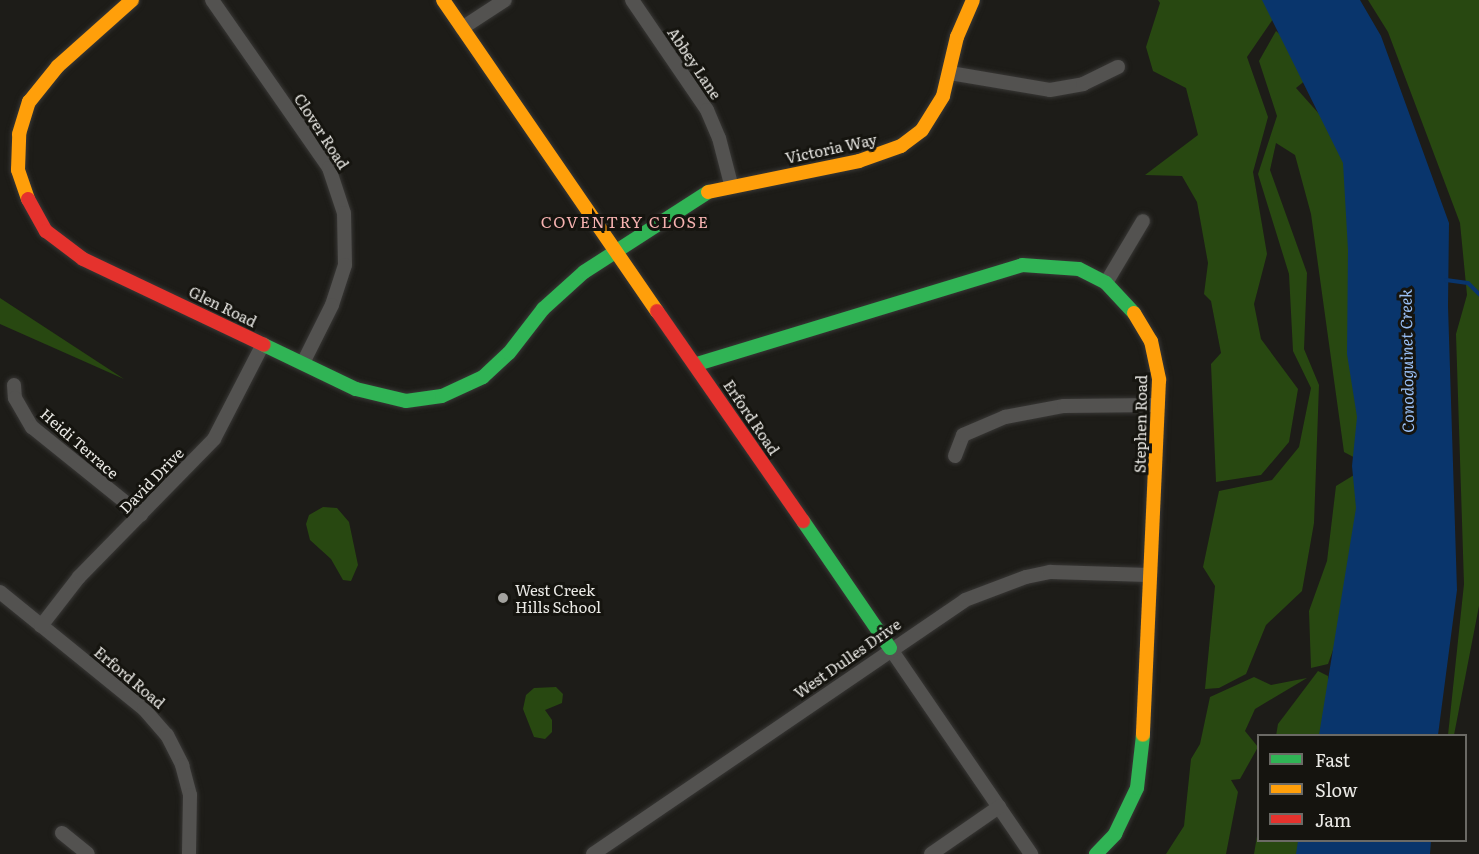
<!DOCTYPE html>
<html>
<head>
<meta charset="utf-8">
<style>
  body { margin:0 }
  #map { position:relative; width:1479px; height:854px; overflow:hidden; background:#1d1c18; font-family:Literata,serif }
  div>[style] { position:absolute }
  .green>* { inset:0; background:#284811 }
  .water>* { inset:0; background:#09356c }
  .stream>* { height:4px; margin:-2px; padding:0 2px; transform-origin:2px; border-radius:2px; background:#09356c }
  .roads { filter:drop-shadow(0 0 2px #383735) drop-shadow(0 0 2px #383735) }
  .street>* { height:14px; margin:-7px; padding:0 7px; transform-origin:7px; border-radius:7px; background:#535250 }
  .fast>* { height:14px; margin:-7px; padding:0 7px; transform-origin:7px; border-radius:7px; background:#30b455 }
  .slow>* { height:14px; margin:-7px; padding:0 7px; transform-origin:7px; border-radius:7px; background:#ff9f0a }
  .jam>* { height:14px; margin:-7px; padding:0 7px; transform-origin:7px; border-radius:7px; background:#e5322d }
  .dots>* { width:16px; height:16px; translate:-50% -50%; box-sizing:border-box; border:3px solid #15140f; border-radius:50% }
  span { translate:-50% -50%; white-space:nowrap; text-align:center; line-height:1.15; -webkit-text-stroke:6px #15140f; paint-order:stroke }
  .street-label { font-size:15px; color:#ebeae6 }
  .poi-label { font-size:15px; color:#ebeae6 }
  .left { translate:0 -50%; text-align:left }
  .neighbourhood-label { font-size:16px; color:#f6b2b0; letter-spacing:1.5px }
  .water-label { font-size:16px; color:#9bc1f7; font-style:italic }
  .legend { position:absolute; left:1257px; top:734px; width:210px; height:108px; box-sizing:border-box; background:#15140f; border:2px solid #6b6a65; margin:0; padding:8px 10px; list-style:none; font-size:18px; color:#ebeae6 }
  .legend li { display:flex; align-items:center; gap:12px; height:30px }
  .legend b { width:30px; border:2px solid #6b6a65 }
</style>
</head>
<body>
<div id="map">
  <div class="green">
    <i style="clip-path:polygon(1158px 0,1263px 0,1273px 19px,1247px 57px,1268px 117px,1253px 172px,1267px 254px,1254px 304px,1261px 339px,1298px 389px,1289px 442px,1261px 475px,1216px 482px,1211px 364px,1221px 353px,1211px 301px,1204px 294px,1208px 263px,1197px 202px,1182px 176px,1145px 175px,1198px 135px,1186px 88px,1153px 71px,1146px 47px,1160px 3px)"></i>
    <i style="clip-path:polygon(1368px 0,1479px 0,1479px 606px,1454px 735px,1448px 735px,1464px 584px,1456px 334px,1467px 295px,1460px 223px,1388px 32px)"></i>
    <i style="clip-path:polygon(1276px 31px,1289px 42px,1307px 79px,1296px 88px,1329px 125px,1346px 161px,1361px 461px,1344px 452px,1311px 214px,1295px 155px,1276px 143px,1270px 170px,1307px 273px,1304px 349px,1319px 385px,1314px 523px,1302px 591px,1266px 625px,1246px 674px,1219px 688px,1205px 689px,1215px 586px,1203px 567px,1219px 491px,1272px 480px,1299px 447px,1311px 388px,1293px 351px,1289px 274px,1258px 174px,1277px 116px,1259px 61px)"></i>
    <i style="clip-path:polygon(0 298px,124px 379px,0 324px)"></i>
    <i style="clip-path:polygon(1354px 475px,1357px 515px,1342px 625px,1328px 664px,1311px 668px,1309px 611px,1327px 561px,1336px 486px)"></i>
    <i style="clip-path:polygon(323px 507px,337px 508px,349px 522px,358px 565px,351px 581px,343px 580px,331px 559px,310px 540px,306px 524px,309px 515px)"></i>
    <i style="clip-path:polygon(1318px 671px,1328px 676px,1330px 735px,1276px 736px,1278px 724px)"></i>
    <i style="clip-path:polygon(1254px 677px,1271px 685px,1307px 678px,1255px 709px,1245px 731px,1258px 747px,1240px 779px,1231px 780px,1238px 792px,1226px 854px,1166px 854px,1184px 826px,1191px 759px,1200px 744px,1210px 697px)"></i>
    <i style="clip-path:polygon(556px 687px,563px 694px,562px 703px,545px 710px,552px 720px,552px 732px,545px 739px,534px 737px,523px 709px,526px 695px,534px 688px)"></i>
    <i style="clip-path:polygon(1258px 830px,1258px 840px,1298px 841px,1298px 854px,1254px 854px)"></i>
  </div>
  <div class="water">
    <i style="clip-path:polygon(1262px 0,1360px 0,1381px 36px,1449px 223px,1448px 306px,1457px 590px,1438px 735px,1319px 735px,1356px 508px,1352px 466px,1357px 417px,1347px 354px,1348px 250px,1343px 163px)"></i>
    <i style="clip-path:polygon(1298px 841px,1298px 840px,1431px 841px,1430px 854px,1296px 854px)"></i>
  </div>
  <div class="stream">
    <i style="left:1446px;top:280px;width:22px;rotate:8deg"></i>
    <i style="left:1468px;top:283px;width:16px;rotate:45deg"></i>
  </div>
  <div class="roads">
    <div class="street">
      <i style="left:212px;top:0;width:205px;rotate:55.1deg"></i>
      <i style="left:329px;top:168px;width:47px;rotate:71.6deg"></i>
      <i style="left:344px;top:213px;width:52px;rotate:88.9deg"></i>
      <i style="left:345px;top:265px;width:42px;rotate:108deg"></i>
      <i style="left:332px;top:305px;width:65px;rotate:116.6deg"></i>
      <i style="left:632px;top:0;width:133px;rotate:55.7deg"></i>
      <i style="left:707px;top:110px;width:30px;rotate:67deg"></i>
      <i style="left:719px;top:138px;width:48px;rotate:75.4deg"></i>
      <i style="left:462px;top:28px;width:51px;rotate:-33.1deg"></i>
      <i style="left:950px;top:73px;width:101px;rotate:9.6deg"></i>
      <i style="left:1050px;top:90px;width:34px;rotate:-10deg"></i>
      <i style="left:1083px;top:84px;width:39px;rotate:-26deg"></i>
      <i style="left:1106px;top:283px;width:72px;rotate:-59.2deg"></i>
      <i style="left:14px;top:385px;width:13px;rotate:86deg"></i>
      <i style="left:15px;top:398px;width:34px;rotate:60deg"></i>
      <i style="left:32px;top:427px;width:140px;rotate:38.9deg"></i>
      <i style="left:955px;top:456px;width:22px;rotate:-69deg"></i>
      <i style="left:963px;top:435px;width:46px;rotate:-23.2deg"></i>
      <i style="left:1005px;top:417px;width:60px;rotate:-10.6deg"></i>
      <i style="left:1064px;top:406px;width:94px;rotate:-0.6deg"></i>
      <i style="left:0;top:592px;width:186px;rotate:39.1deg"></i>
      <i style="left:144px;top:709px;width:35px;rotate:49deg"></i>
      <i style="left:167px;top:735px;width:34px;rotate:63deg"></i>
      <i style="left:182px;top:765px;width:31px;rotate:75deg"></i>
      <i style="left:190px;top:795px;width:59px;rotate:91deg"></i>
      <i style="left:41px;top:626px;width:62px;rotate:-52.2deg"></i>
      <i style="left:79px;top:577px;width:193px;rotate:-45.6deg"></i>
      <i style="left:214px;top:439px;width:107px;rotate:-62.7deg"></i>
      <i style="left:890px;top:648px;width:250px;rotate:55.6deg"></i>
      <i style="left:62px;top:833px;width:33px;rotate:39deg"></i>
      <i style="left:593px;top:854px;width:450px;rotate:-34.3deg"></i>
      <i style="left:965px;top:600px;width:65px;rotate:-20.7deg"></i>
      <i style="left:1026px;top:577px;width:25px;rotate:-12deg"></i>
      <i style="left:1050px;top:572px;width:100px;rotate:1.7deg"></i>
      <i style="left:931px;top:854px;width:83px;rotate:-34.7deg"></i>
    </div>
    <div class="fast">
      <i style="left:264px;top:345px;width:102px;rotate:25.6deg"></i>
      <i style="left:356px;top:389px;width:51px;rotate:13.5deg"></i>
      <i style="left:406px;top:401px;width:36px;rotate:-8deg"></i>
      <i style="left:442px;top:396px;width:45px;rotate:-24.9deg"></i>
      <i style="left:483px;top:377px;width:35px;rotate:-43deg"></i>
      <i style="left:509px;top:353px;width:56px;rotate:-52.3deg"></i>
      <i style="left:543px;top:309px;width:55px;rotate:-42.1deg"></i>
      <i style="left:584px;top:272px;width:148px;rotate:-32.8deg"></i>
      <i style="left:697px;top:364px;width:340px;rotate:-16.9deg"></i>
      <i style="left:1022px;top:265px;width:57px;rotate:4deg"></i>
      <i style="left:1079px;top:269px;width:30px;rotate:27deg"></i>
      <i style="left:1106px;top:283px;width:41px;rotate:47deg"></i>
      <i style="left:803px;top:521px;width:154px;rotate:55.6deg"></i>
      <i style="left:1096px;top:854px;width:28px;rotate:-46deg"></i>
      <i style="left:1115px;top:834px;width:51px;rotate:-64.4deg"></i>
      <i style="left:1137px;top:788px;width:53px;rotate:-83.5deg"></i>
    </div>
    <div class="slow">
      <i style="left:443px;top:0;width:378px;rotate:55.5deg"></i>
      <i style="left:708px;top:192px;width:154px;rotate:-11.6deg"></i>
      <i style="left:859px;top:161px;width:45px;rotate:-19.7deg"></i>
      <i style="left:901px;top:146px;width:26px;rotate:-37deg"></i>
      <i style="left:922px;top:130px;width:40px;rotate:-58deg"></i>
      <i style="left:943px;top:96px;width:61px;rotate:-76.7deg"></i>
      <i style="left:957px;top:37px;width:40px;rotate:-66.6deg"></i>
      <i style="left:28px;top:199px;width:31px;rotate:-109deg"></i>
      <i style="left:18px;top:170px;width:36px;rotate:-88deg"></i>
      <i style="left:19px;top:134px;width:34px;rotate:-73deg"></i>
      <i style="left:29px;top:102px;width:46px;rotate:-51.1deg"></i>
      <i style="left:58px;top:66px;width:99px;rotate:-41.7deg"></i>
      <i style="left:1134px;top:313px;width:33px;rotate:59deg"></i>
      <i style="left:1151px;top:341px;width:40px;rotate:78deg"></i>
      <i style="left:1159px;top:380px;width:355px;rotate:92.6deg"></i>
    </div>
    <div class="jam">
      <i style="left:28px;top:199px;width:37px;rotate:61deg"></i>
      <i style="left:46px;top:231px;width:46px;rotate:37.1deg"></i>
      <i style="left:83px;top:259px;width:200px;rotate:25.4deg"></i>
      <i style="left:657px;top:311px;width:256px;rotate:55.2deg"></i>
    </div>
  </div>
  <div class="dots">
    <i style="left:503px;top:598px;background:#a3a29e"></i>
  </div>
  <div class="street-label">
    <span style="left:695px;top:63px;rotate:56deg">Abbey Lane</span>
    <span style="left:322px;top:131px;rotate:57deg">Clover Road</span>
    <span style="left:831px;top:148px;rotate:-12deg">Victoria Way</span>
    <span style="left:223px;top:306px;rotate:26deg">Glen Road</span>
    <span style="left:752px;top:417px;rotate:56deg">Erford Road</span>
    <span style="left:1140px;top:424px;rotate:-89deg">Stephen Road</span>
    <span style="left:80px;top:443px;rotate:41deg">Heidi Terrace</span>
    <span style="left:151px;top:480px;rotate:-46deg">David Drive</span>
    <span style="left:847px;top:658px;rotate:-35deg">West Dulles Drive</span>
    <span style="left:130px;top:677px;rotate:40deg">Erford Road</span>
  </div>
  <div class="poi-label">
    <span class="left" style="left:515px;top:598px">West Creek<br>Hills School</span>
  </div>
  <div class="neighbourhood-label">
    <span style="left:625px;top:221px">COVENTRY CLOSE</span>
  </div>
  <div class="water-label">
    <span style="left:1406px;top:361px;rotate:-91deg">Conodoguinet Creek</span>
  </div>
  <ul class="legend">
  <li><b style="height:8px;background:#30b455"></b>Fast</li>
  <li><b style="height:8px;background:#ff9f0a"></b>Slow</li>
  <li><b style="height:8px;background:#e5322d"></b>Jam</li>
  </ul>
</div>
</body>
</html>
